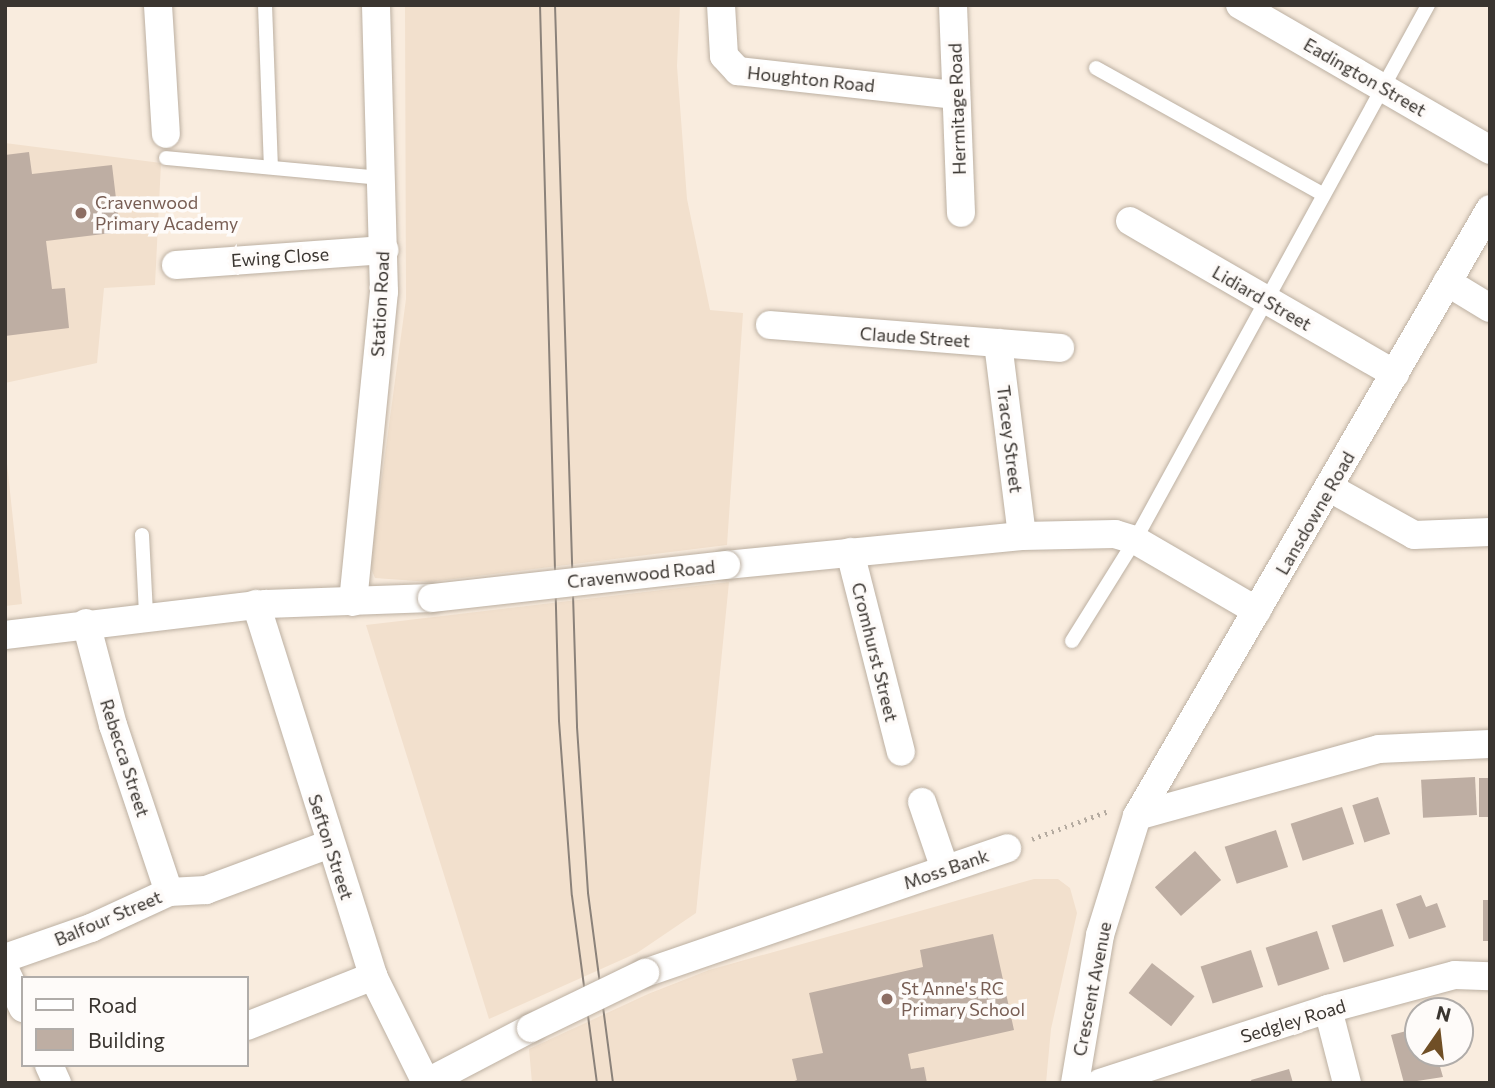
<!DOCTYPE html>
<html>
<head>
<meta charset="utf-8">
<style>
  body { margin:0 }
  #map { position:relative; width:1495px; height:1088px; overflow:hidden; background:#f9ecde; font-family:Commissioner,sans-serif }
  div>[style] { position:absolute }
  .built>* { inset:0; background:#f2e0cd }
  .building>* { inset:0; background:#beaea3; transform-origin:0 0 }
  .path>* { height:4.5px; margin-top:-2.25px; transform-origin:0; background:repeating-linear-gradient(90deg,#b5aba0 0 2px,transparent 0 7px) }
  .roads { filter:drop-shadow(0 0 2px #bcb0a2) drop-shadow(0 0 2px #bcb0a2) }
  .lane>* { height:14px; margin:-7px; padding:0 7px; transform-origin:7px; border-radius:7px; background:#fff }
  .street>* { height:28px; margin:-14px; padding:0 14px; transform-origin:14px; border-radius:14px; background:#fff }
  .tram>* { height:2px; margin:-1px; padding:0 1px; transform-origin:1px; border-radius:1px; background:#8b827a }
  .bridges { filter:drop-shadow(0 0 2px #bcb0a2) drop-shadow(0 0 2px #bcb0a2) }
  .street-bridge>* { height:28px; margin:-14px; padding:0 14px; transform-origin:14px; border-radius:14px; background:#fff }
  .dots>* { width:19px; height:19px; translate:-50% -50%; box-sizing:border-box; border:4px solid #fefbf9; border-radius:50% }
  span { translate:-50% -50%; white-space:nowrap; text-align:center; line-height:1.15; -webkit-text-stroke:7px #fefbf9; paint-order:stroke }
  .street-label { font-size:18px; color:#3a3530 }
  .education-label { font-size:18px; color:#785e54 }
  .left { translate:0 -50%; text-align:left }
  .frame { position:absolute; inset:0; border:7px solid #3a3530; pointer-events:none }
  .legend { position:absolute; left:21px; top:976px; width:228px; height:91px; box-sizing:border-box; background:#fefbf9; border:2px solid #b0aca9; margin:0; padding:9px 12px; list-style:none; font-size:21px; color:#3a3530 }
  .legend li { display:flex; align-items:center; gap:14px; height:35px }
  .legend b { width:35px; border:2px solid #b0aca9 }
  .north { position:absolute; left:1404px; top:997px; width:70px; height:70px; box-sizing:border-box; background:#fefbf9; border:2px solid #b0aca9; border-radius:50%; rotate:14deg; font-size:19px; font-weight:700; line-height:28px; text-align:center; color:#3a3530 }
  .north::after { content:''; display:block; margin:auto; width:24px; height:32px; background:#704f26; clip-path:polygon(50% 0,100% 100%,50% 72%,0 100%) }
</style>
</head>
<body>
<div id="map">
  <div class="built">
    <i style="clip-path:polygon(405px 5px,680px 5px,677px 66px,687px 199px,710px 310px,743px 313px,727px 545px,430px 582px,375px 578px,370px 566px,406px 299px)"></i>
    <i style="clip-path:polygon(5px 143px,161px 163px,155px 285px,104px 288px,97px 363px,5px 383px)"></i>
    <i style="clip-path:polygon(5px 445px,22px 604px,5px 606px)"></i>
    <i style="clip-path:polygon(729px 582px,696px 913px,637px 953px,489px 1019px,366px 625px)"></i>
    <i style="clip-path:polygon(1034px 879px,1058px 879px,1070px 888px,1077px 913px,1051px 1029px,1046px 1083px,532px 1083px,529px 1049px,648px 994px,709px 970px)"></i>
  </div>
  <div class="building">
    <i style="clip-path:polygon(29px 152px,32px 174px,112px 165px,120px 232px,46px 241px,52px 289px,65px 288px,69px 328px,5px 336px,5px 155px)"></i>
    <i style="left:1475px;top:777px;width:38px;height:54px;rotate:87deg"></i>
    <i style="left:1490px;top:778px;width:39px;height:11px;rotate:90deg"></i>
    <i style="left:1378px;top:797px;width:39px;height:27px;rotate:72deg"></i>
    <i style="left:1342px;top:807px;width:39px;height:54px;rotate:72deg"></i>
    <i style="left:1276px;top:830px;width:39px;height:54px;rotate:72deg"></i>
    <i style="left:1195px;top:851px;width:39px;height:54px;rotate:48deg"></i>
    <i style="clip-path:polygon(1421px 895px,1426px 907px,1437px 903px,1446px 927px,1409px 939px,1396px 904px)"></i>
    <i style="left:1483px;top:900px;width:7px;height:41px"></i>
    <i style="left:1382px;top:909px;width:39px;height:53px;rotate:72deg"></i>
    <i style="left:1317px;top:931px;width:40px;height:54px;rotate:72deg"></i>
    <i style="clip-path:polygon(993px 934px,1014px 1030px,908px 1054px,911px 1069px,924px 1067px,927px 1083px,789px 1083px,797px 1080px,792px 1059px,823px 1053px,809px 993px,923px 967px,920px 950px)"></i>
    <i style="left:1251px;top:950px;width:39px;height:53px;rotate:72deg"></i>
    <i style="left:1152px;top:963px;width:54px;height:38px;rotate:38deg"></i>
    <i style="clip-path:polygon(1418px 1028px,1418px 1053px,1436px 1053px,1443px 1077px,1404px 1083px,1391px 1035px)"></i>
    <i style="clip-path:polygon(1289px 1069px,1293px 1083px,1252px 1083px,1251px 1080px)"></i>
  </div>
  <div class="path">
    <i style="left:1032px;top:839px;width:82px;rotate:-20deg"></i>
  </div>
  <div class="roads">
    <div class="lane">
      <i style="left:265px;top:5px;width:162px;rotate:87.9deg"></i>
      <i style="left:1096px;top:68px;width:259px;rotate:29.1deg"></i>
      <i style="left:166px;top:158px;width:217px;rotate:5.3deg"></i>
      <i style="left:142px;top:535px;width:80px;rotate:87.1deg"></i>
      <i style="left:1072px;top:641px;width:119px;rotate:-58deg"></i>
      <i style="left:1135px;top:540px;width:610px;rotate:-61.29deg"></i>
    </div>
    <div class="street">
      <i style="left:158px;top:5px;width:129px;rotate:86.5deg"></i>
      <i style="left:721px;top:5px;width:51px;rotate:86.6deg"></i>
      <i style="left:724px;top:56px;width:21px;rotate:47deg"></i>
      <i style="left:738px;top:71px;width:219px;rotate:6.3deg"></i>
      <i style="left:953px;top:5px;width:208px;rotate:87.8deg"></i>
      <i style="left:1240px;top:5px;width:289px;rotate:30.1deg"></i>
      <i style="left:1130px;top:221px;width:306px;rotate:30deg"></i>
      <i style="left:176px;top:265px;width:209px;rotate:-4.1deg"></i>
      <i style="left:1447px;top:282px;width:50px;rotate:31.2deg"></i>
      <i style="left:770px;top:325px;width:291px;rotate:4.5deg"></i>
      <i style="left:998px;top:343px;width:194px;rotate:82.9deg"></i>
      <i style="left:1330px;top:488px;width:96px;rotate:29.2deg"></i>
      <i style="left:1414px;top:535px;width:76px;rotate:-2.3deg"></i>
      <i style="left:850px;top:552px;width:206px;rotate:75.7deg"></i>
      <i style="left:726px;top:565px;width:297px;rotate:-5.6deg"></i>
      <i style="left:1022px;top:536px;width:93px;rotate:-1.2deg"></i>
      <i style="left:1115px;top:534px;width:21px;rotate:17deg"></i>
      <i style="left:1135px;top:540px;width:141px;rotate:30.2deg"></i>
      <i style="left:353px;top:602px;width:312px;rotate:-84.3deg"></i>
      <i style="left:384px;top:292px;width:287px;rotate:-91.6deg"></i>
      <i style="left:256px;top:604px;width:390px;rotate:72.5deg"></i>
      <i style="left:373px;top:976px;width:119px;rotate:63.6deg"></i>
      <i style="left:86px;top:623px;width:106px;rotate:75.2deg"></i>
      <i style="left:113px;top:725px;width:176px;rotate:71.5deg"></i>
      <i style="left:5px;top:635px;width:263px;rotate:-6.8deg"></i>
      <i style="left:266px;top:604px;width:166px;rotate:-2.1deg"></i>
      <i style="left:922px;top:802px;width:71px;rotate:71.1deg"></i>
      <i style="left:1137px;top:816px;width:251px;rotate:-15.5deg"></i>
      <i style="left:1379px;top:749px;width:111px;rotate:-2.6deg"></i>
      <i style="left:5px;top:958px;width:91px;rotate:-19.2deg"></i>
      <i style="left:91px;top:928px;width:86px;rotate:-24.8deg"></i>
      <i style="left:169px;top:892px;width:37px;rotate:-3deg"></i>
      <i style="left:206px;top:890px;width:132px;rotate:-20.4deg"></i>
      <i style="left:5px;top:970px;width:42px;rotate:64.7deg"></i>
      <i style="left:645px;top:973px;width:383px;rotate:-19deg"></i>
      <i style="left:1328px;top:1009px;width:76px;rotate:75.6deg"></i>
      <i style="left:247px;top:1026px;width:136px;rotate:-21.6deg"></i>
      <i style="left:49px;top:1065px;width:20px;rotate:66deg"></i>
      <i style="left:426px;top:1083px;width:119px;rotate:-27.6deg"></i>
      <i style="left:1075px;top:1083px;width:150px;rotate:-80.4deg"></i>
      <i style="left:1100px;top:935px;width:125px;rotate:-72.7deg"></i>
      <i style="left:1137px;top:816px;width:702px;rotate:-59.82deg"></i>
      <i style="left:1100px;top:1083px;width:240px;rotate:-18deg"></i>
      <i style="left:1328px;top:1009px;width:131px;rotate:-15deg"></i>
      <i style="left:1455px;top:975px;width:35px;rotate:2deg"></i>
    </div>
  </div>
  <div class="tram">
    <i style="left:540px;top:5px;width:716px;rotate:88.48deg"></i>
    <i style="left:559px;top:721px;width:175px;rotate:85.8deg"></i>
    <i style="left:572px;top:896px;width:189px;rotate:82.4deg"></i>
    <i style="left:555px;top:5px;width:722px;rotate:88.25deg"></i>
    <i style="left:577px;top:727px;width:166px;rotate:86.2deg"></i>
    <i style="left:588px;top:893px;width:192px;rotate:82.5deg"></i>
  </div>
  <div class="bridges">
    <div class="street-bridge">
      <i style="left:432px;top:598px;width:296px;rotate:-6.4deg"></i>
      <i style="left:531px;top:1028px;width:127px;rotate:-25.8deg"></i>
    </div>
  </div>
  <div class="dots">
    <i style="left:81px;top:213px;background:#8d6e63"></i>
    <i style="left:887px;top:999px;background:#8d6e63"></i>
  </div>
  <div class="street-label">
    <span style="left:1365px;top:77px;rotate:30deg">Eadington Street</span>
    <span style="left:811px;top:79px;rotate:6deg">Houghton Road</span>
    <span style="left:957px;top:109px;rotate:-92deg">Hermitage Road</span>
    <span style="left:280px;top:257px;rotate:-4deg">Ewing Close</span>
    <span style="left:1262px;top:298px;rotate:30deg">Lidiard Street</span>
    <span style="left:380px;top:304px;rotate:-87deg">Station Road</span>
    <span style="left:915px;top:337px;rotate:4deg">Claude Street</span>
    <span style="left:1010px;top:439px;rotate:83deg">Tracey Street</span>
    <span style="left:1315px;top:513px;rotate:-60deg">Lansdowne Road</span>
    <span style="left:641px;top:574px;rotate:-6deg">Cravenwood Road</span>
    <span style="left:875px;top:652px;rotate:76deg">Cromhurst Street</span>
    <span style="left:125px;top:758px;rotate:72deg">Rebecca Street</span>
    <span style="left:331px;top:847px;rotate:72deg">Sefton Street</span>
    <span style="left:946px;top:869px;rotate:-19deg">Moss Bank</span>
    <span style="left:108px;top:918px;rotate:-23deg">Balfour Street</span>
    <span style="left:1092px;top:989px;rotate:-79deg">Crescent Avenue</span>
    <span style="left:1293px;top:1021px;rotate:-17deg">Sedgley Road</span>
  </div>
  <div class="education-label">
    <span class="left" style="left:95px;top:213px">Cravenwood<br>Primary Academy</span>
    <span class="left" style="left:901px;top:999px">St Anne's RC<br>Primary School</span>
  </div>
  <div class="frame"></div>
  <ul class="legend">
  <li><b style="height:9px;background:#fff"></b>Road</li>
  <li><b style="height:19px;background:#beaea3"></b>Building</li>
  </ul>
  <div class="north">N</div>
</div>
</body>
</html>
